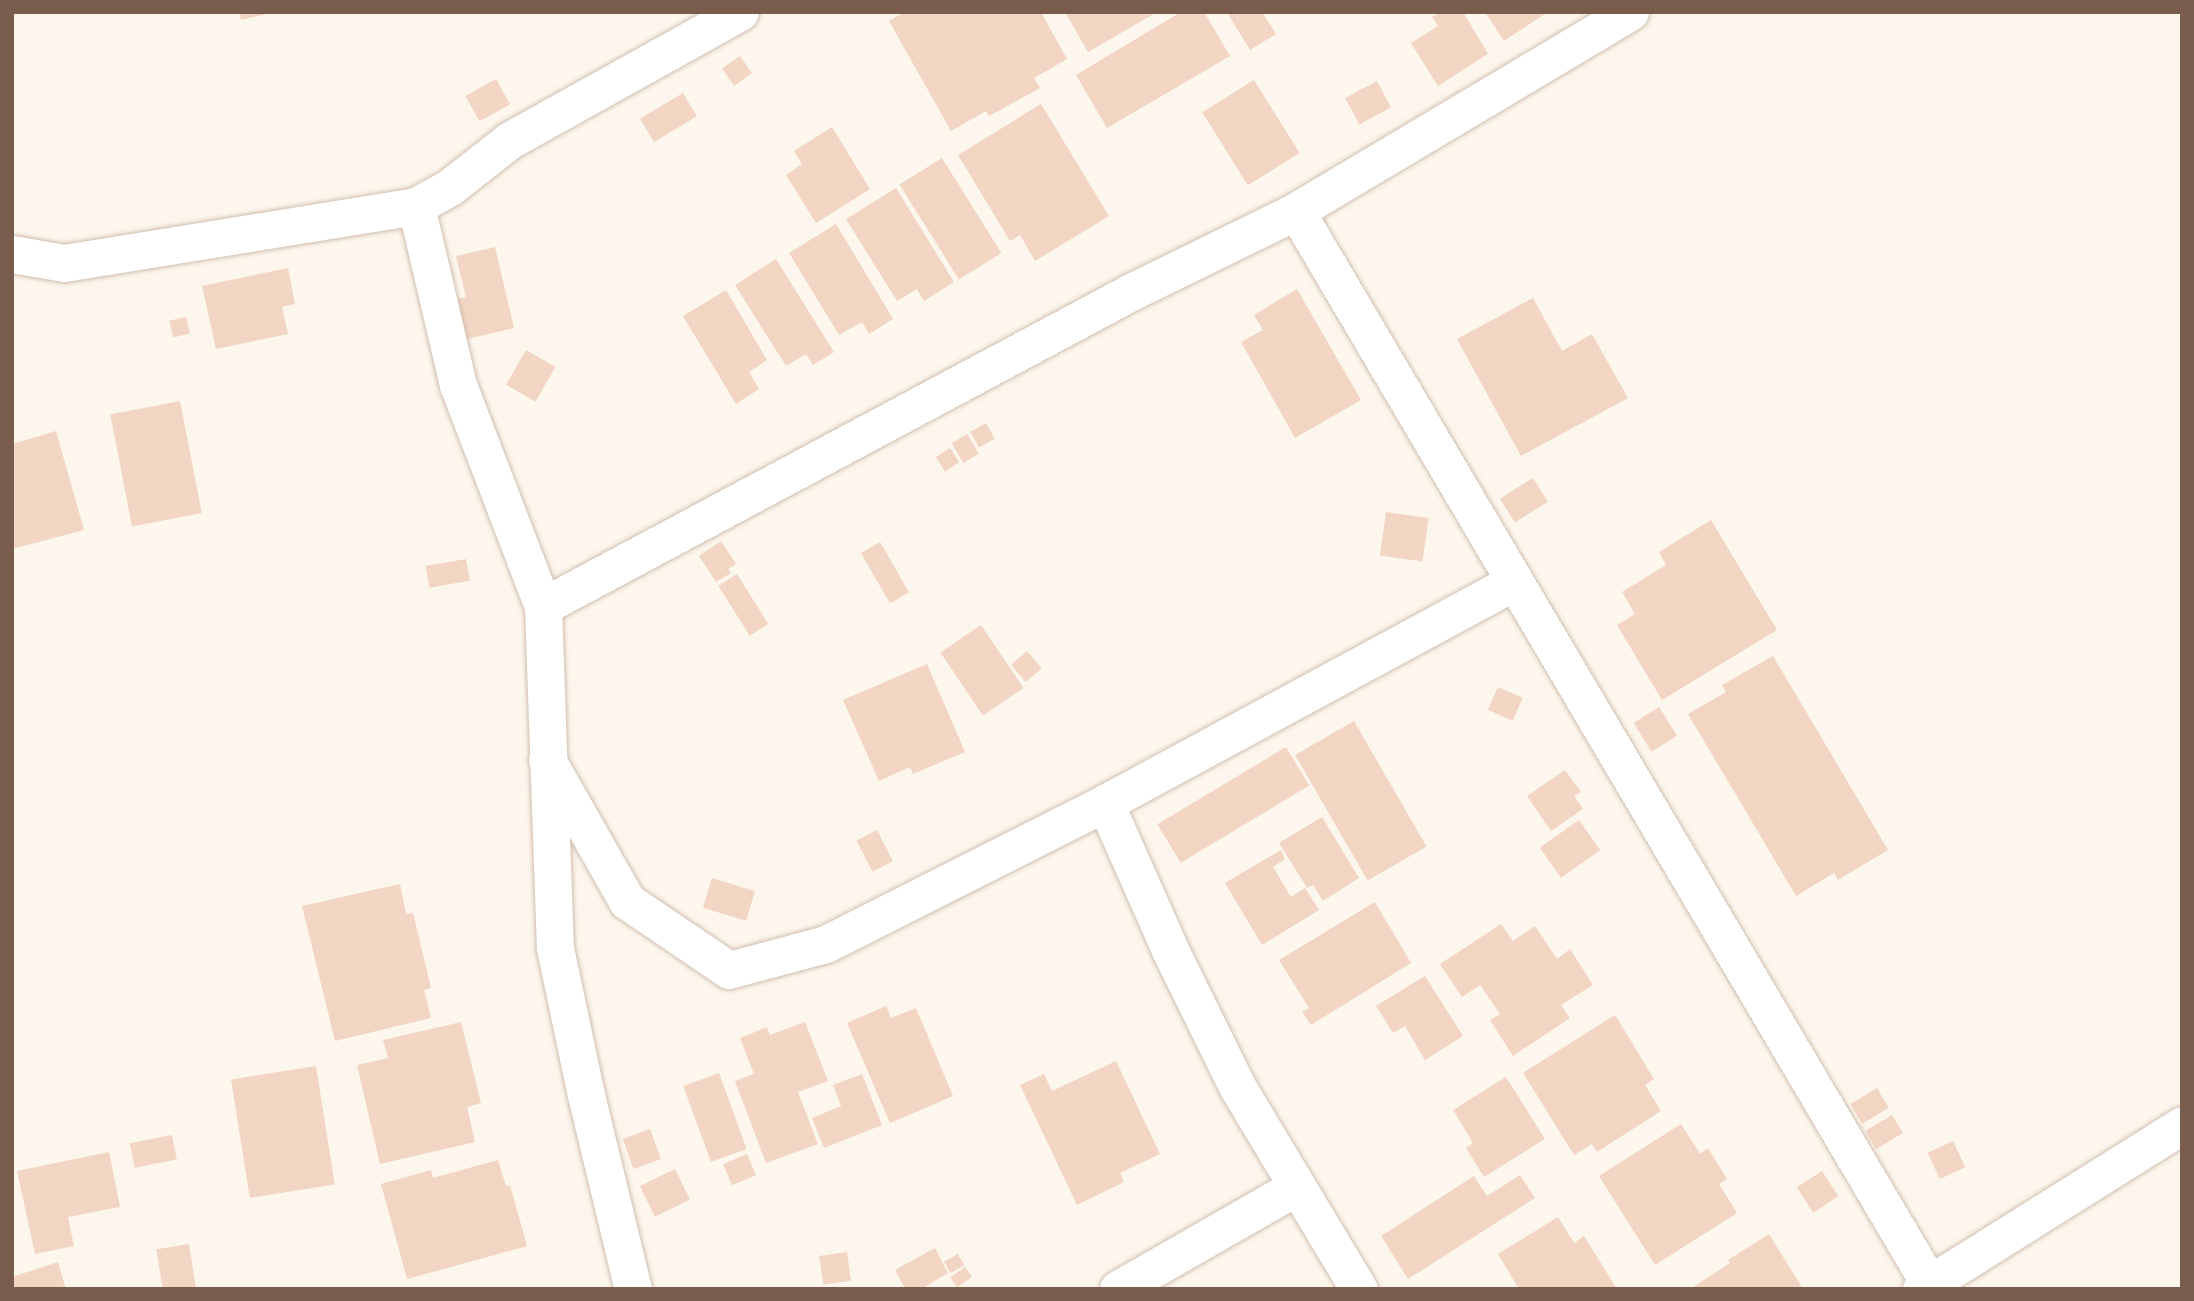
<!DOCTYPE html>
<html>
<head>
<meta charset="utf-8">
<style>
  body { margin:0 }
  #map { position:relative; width:2194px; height:1301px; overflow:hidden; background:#fdf6ec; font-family:"PT Sans Narrow",sans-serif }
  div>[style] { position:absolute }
  .building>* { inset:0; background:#f3d5c3; transform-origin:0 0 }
  .roads { filter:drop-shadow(0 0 2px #d1beb0) drop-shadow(0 0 2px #d1beb0) }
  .minor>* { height:37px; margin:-18.5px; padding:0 18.5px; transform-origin:18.5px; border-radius:18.5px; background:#fff }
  span { translate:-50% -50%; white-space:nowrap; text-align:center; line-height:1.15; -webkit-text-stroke:5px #fffaf3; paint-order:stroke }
  .frame { position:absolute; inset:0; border:14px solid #7a5c4d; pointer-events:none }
</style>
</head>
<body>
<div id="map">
  <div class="building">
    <i style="clip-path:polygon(239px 12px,272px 12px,272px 13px,241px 20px)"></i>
    <i style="clip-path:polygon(905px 12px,1041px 12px,1067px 59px,1034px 78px,1040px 88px,989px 116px,986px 111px,951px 131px,889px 21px)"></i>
    <i style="clip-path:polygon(1065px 12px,1157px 12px,1088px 52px)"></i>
    <i style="clip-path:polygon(1181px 12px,1204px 12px,1230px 56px,1107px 128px,1076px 75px)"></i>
    <i style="clip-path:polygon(1227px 12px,1262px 12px,1276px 34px,1250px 50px)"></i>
    <i style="clip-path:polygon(1440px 12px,1463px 12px,1488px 54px,1438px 86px,1411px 43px,1438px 26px,1432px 17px)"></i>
    <i style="clip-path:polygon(1485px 12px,1548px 12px,1504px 41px)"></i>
    <i style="left:740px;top:56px;width:21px;height:22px;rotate:55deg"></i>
    <i style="left:496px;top:79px;width:29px;height:35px;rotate:61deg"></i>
    <i style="left:1254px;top:80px;width:86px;height:61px;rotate:58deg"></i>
    <i style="left:1377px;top:81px;width:30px;height:36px;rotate:62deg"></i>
    <i style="left:683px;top:93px;width:27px;height:50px;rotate:59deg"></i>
    <i style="clip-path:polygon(1041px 104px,1109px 216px,1035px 261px,1020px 235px,1010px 241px,958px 155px)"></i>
    <i style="clip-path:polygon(832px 127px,870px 189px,816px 223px,786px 175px,802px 164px,794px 151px)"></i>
    <i style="left:942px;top:158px;width:112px;height:50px;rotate:58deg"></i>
    <i style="clip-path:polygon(896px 188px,954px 282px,924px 301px,917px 289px,897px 301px,846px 219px)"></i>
    <i style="clip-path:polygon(836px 224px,893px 319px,869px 334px,862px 322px,839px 335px,789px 253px)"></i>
    <i style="clip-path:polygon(495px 247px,514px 328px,459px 341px,449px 301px,466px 297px,456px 256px)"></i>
    <i style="clip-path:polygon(776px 259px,834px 352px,813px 365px,806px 354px,786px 366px,735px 285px)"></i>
    <i style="clip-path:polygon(288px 268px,295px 304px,282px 307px,288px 334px,216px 349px,202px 286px)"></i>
    <i style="clip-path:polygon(1297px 289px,1361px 400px,1295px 438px,1241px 342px,1263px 330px,1254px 315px)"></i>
    <i style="clip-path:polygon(726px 290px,767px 360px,749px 372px,759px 389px,736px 404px,683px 316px)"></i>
    <i style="clip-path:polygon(1533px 298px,1562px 351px,1592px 334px,1628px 398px,1521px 456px,1457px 339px)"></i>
    <i style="left:186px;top:317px;width:17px;height:17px;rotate:77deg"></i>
    <i style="left:526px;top:350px;width:34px;height:40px;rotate:30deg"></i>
    <i style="left:180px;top:401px;width:114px;height:71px;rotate:79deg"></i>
    <i style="left:986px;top:423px;width:18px;height:18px;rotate:61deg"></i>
    <i style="clip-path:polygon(56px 431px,84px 530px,12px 549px,12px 444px)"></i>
    <i style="left:967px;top:434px;width:23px;height:18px;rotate:59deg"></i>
    <i style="left:950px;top:448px;width:17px;height:17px;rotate:57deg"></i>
    <i style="left:1533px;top:478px;width:28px;height:39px;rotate:58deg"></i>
    <i style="left:1386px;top:512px;width:43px;height:44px;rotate:8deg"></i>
    <i style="clip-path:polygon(1711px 520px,1777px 630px,1662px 700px,1617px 625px,1635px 614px,1622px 592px,1666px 565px,1659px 552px)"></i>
    <i style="clip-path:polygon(721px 541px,736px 564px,728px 569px,731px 573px,716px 582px,699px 556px)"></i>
    <i style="left:880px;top:542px;width:58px;height:22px;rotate:60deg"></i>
    <i style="left:466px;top:559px;width:22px;height:41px;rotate:80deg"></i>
    <i style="left:737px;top:574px;width:59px;height:22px;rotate:58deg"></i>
    <i style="left:981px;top:625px;width:76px;height:49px;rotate:56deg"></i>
    <i style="left:1027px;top:651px;width:23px;height:21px;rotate:50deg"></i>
    <i style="clip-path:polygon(1773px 656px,1888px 850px,1838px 880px,1834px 873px,1796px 896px,1688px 714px,1726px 692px,1722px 685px)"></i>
    <i style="clip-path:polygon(927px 664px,965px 752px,913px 774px,910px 767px,879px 781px,843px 700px)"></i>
    <i style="left:1498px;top:687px;width:27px;height:25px;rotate:24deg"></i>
    <i style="left:1659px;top:707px;width:34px;height:30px;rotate:58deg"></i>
    <i style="left:1354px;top:721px;width:145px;height:68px;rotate:60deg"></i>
    <i style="left:1286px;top:747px;width:45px;height:150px;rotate:59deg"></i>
    <i style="clip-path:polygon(1565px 770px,1581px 792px,1574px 796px,1583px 809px,1551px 831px,1527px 796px)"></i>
    <i style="clip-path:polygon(1322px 817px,1359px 878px,1323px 901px,1313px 885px,1307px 888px,1279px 843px)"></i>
    <i style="left:1579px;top:820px;width:37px;height:48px;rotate:55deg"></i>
    <i style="left:877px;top:830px;width:35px;height:23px;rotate:63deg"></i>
    <i style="clip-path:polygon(1281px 850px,1285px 859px,1273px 867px,1291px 897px,1305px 888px,1319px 910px,1262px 945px,1225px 883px)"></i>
    <i style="left:712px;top:878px;width:45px;height:31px;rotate:17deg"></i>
    <i style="clip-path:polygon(400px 884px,406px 914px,413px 913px,431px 988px,424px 990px,431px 1018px,335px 1041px,302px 906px)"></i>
    <i style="clip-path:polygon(1375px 902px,1411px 963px,1311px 1025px,1302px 1012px,1309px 1008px,1279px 960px)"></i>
    <i style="clip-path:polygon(1501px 924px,1513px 941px,1535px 926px,1557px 959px,1570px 949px,1593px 985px,1561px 1005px,1570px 1018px,1513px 1056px,1490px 1020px,1500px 1014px,1480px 985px,1462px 997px,1440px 964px)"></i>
    <i style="clip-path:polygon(1425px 976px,1463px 1036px,1425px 1060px,1405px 1026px,1393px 1033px,1376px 1006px)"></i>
    <i style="clip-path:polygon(886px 1006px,891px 1018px,916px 1008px,953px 1096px,890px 1123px,847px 1023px)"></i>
    <i style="clip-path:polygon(1615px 1015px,1654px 1079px,1645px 1085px,1661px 1111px,1597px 1152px,1592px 1144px,1574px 1155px,1523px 1073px)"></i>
    <i style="clip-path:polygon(461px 1022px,481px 1103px,467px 1107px,475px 1142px,380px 1164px,357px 1065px,388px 1058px,383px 1040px)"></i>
    <i style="clip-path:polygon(805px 1022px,828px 1081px,798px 1092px,818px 1144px,766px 1163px,735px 1081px,754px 1074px,740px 1038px,767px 1027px,770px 1035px)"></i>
    <i style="clip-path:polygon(1116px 1061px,1160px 1154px,1120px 1173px,1124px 1182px,1077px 1205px,1020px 1085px,1044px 1074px,1052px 1091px)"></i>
    <i style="left:316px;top:1066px;width:120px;height:86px;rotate:81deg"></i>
    <i style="left:719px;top:1073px;width:81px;height:38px;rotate:70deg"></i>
    <i style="clip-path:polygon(862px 1074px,882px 1125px,824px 1148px,812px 1118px,841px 1106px,833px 1085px)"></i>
    <i style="clip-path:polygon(1506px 1077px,1545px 1139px,1484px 1177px,1466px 1148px,1473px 1143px,1453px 1110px)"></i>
    <i style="left:1877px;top:1088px;width:23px;height:31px;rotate:59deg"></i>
    <i style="left:1892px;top:1115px;width:21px;height:31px;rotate:59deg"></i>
    <i style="clip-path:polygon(1681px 1124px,1700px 1154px,1708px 1148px,1727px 1179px,1719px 1184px,1737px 1213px,1655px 1265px,1599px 1176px)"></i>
    <i style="left:650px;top:1129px;width:32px;height:29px;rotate:70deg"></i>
    <i style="left:172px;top:1135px;width:25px;height:43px;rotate:79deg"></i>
    <i style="left:1953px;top:1141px;width:29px;height:28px;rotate:65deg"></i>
    <i style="clip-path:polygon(109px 1152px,120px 1207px,68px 1217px,74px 1246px,35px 1254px,17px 1171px)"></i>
    <i style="left:747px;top:1154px;width:23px;height:26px;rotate:67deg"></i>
    <i style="clip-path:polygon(498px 1160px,506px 1186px,510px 1185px,527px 1246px,407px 1279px,381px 1184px,431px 1170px,433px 1178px)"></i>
    <i style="left:675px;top:1169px;width:34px;height:39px;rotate:64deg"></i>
    <i style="left:1822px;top:1171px;width:30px;height:30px;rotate:57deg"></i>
    <i style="clip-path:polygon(1520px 1175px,1535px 1198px,1408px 1279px,1381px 1236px,1474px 1176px,1487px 1196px)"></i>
    <i style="clip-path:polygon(1558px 1217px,1574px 1243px,1584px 1236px,1617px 1289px,1519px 1289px,1498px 1254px)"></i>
    <i style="clip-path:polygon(1769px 1234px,1803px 1289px,1690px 1289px,1730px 1263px,1728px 1260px)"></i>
    <i style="left:189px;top:1244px;width:46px;height:33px;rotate:81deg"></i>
    <i style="clip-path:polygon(935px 1248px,948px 1273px,921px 1289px,905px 1289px,895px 1270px)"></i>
    <i style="left:847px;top:1252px;width:29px;height:28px;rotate:82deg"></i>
    <i style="left:958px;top:1254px;width:13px;height:16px;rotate:61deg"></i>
    <i style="clip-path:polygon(58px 1262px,66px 1289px,12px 1289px,12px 1277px)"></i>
    <i style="left:965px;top:1267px;width:12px;height:18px;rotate:55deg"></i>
  </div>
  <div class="roads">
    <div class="minor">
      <i style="left:416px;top:206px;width:184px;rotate:76.8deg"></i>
      <i style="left:458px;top:385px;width:237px;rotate:69deg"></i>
      <i style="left:543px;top:606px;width:342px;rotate:88deg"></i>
      <i style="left:555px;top:948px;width:150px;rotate:78.1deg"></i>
      <i style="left:586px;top:1095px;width:200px;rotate:76.4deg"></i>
      <i style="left:1296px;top:211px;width:1245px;rotate:59.44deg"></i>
      <i style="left:12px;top:254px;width:53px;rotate:9.8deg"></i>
      <i style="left:64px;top:263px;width:357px;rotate:-9.2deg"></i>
      <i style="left:416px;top:206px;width:39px;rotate:-29deg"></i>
      <i style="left:450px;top:187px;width:76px;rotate:-38.1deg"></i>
      <i style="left:510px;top:140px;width:263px;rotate:-29.1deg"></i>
      <i style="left:543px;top:606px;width:669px;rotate:-28.1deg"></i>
      <i style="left:1133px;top:291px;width:182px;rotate:-26.1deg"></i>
      <i style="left:1296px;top:211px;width:389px;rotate:-30.8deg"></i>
      <i style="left:547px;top:760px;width:162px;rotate:60.4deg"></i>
      <i style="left:627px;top:901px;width:123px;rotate:34.1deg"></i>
      <i style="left:729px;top:970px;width:100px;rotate:-15deg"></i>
      <i style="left:826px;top:944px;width:313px;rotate:-26.8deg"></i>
      <i style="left:1105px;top:803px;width:464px;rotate:-28.4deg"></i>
      <i style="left:1105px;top:803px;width:161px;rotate:66.1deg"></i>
      <i style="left:1170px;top:950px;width:154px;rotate:63.8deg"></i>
      <i style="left:1238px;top:1088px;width:235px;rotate:59deg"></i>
      <i style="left:1118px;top:1289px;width:205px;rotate:-29.8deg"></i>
      <i style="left:1921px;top:1289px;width:308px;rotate:-32.1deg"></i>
    </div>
  </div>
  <div class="frame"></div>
</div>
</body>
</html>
